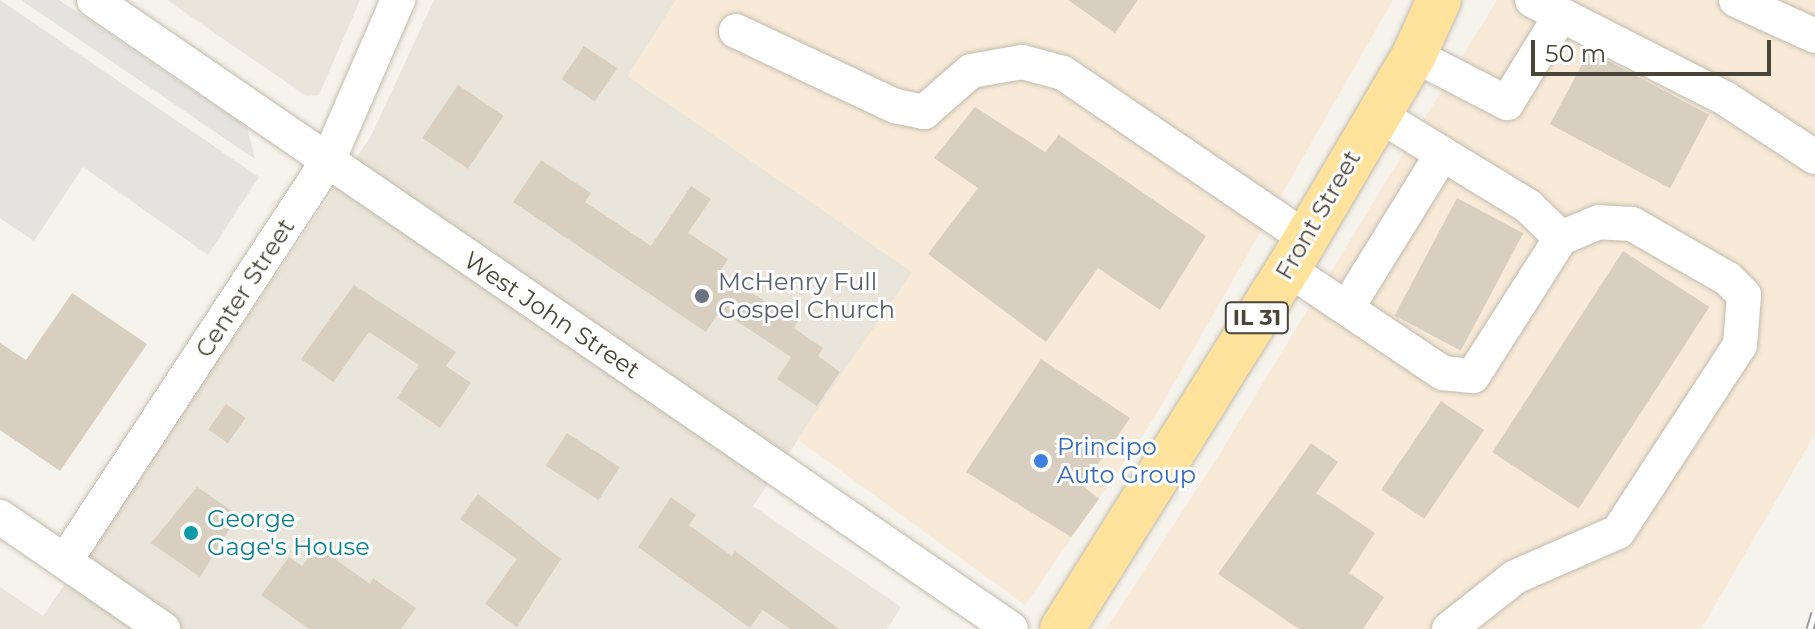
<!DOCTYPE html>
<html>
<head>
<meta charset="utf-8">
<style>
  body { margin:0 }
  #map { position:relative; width:1815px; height:629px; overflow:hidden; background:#f6f3ec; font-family:Montserrat,sans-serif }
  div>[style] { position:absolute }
  .residential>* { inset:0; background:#eae5da }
  .commercial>* { inset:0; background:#f7ead8 }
  .parking>* { inset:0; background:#e5e3e0 }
  .building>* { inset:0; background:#d8cfc1; transform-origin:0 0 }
  .roads { filter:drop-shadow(0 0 2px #c2bbae) drop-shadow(0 0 2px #c2bbae) }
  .minor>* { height:34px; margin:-17px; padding:0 17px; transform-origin:17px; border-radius:17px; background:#fff }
  .major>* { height:44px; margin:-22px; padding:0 22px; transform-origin:22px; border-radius:22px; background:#ffe39c }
  .rail>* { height:9px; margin-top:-4.5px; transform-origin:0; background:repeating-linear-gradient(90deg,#fff 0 18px,#9a9a9a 0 36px); box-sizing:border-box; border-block:2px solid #9a9a9a }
  .dots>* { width:22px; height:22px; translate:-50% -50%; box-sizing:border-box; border:4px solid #fff; border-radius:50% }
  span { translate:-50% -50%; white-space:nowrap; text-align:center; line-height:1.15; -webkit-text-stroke:6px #fff; paint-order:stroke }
  .shield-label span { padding:2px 6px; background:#fff; border:2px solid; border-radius:6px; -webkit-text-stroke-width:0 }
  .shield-label { font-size:22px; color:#4b4439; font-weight:700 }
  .street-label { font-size:24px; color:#4b4439 }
  .worship-label { font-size:24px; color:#5b616d }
  .left { translate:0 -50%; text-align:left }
  .shop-label { font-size:24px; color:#366cbe }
  .culture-label { font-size:24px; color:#0d838f }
  .scale { position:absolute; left:1531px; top:40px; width:240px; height:36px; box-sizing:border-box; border:4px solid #4b4439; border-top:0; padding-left:10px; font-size:24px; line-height:28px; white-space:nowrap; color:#4b4439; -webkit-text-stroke:6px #fff; paint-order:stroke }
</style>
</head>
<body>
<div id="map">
  <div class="residential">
    <i style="clip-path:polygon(167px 0,360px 0,319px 95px,306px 96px)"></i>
    <i style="clip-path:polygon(434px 0,676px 0,628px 76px,913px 272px,753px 506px,901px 607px,887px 629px,0 629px,0 587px,43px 616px,371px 136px)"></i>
  </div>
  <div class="commercial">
    <i style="clip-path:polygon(676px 0,1393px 0,1153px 420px,1025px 605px,797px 439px,912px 272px,628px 76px)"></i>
    <i style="clip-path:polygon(1497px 0,1815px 0,1815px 434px,1701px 629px,1106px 629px,1214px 463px)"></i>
  </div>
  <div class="parking">
    <i style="clip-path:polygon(0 0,259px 177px,208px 255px,83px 167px,34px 241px,0 218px)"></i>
    <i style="clip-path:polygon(21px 0,59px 0,247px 127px,255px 159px)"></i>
  </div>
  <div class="building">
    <i style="clip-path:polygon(1068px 0,1138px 0,1115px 33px)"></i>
    <i style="left:584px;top:46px;width:40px;height:40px;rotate:34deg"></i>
    <i style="left:1589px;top:51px;width:136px;height:83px;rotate:28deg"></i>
    <i style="left:458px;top:85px;width:55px;height:64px;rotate:34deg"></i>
    <i style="clip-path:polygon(975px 107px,1045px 152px,1059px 135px,1206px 236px,1160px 310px,1098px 268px,1046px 342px,928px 254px,978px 188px,934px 158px)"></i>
    <i style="clip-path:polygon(541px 160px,591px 193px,585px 202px,651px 246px,691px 186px,711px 199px,688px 233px,728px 259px,719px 273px,798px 321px,794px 328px,823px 348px,818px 356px,840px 372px,817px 406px,777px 379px,791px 357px,720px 310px,706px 332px,513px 202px)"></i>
    <i style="left:1457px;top:198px;width:75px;height:133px;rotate:28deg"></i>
    <i style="left:1623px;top:251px;width:103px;height:240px;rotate:33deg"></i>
    <i style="clip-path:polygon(354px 285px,456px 352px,446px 366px,471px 383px,440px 428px,397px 398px,419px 365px,369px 332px,333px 382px,301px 359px)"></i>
    <i style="clip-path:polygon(72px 293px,147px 344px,60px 471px,0 430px,0 343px,26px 360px)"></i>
    <i style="clip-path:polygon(1041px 359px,1130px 418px,1083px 486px,1099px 499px,1071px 537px,966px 472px)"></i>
    <i style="left:1441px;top:401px;width:52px;height:107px;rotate:34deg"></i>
    <i style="left:226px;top:404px;width:24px;height:31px;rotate:35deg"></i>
    <i style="left:567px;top:433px;width:63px;height:39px;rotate:33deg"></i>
    <i style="clip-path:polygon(1311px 443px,1338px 462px,1316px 493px,1375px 533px,1349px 573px,1384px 597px,1363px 629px,1299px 629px,1218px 574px)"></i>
    <i style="clip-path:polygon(197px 487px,238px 515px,200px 577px,151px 543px)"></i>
    <i style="clip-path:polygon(478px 494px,561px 559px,517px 627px,485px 604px,517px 559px,460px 519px)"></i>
    <i style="clip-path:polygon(671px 497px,696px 515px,689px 525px,732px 556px,735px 551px,839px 629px,790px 629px,763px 610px,750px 628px,638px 547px)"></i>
    <i style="clip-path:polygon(317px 546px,370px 584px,373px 578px,416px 608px,401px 629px,309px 629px,261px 595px,289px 557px,302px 566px)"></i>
  </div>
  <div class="roads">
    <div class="minor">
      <i style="left:94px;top:0;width:1112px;rotate:34.45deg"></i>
      <i style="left:1532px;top:0;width:218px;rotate:27deg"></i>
      <i style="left:1726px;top:99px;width:106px;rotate:33.1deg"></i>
      <i style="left:1736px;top:0;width:87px;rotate:24.5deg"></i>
      <i style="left:736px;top:31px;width:176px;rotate:25.3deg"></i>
      <i style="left:895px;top:106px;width:30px;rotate:12deg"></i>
      <i style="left:924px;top:112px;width:62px;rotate:-41.1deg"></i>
      <i style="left:971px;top:71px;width:52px;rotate:-10deg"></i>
      <i style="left:1022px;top:62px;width:42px;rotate:15deg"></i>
      <i style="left:1063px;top:73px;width:294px;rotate:34.2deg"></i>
      <i style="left:1414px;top:55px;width:105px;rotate:27.3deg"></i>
      <i style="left:1507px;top:103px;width:103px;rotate:-58.5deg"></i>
      <i style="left:1288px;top:269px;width:187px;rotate:33.9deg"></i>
      <i style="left:1443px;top:373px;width:30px;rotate:6deg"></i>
      <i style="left:1473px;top:376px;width:164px;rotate:-57.5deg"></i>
      <i style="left:1561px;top:238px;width:46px;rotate:-135.9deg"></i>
      <i style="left:1528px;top:206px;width:177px;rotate:-148.6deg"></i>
      <i style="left:1347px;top:308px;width:181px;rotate:-58.3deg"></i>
      <i style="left:0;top:517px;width:198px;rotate:34.5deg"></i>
      <i style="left:65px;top:561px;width:479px;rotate:-56.7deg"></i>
      <i style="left:328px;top:161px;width:176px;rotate:-66.5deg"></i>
      <i style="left:1449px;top:629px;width:84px;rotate:-38.2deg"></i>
      <i style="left:1515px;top:577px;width:112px;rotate:-23.6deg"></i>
      <i style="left:1618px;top:532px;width:223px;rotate:-56.9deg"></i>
      <i style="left:1740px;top:345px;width:50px;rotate:-85.4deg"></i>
      <i style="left:1744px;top:295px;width:23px;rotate:-135deg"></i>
      <i style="left:1728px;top:279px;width:111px;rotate:-150.2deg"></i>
      <i style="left:1632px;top:224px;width:33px;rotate:-177deg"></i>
      <i style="left:1599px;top:222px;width:41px;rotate:157.2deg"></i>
    </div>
    <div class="major">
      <i style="left:1062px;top:629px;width:425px;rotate:-57.9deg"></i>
      <i style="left:1288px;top:269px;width:248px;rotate:-59.5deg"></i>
      <i style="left:1414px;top:55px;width:60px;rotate:-65.6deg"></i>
    </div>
  </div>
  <div class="rail">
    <i style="left:1810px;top:629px;width:17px;rotate:-73deg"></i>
  </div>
  <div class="dots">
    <i style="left:702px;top:296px;background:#6b7280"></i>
    <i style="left:1041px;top:461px;background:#3f7fe0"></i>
    <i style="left:191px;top:533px;background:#0f9aa8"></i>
  </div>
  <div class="shield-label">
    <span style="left:1257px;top:318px">IL 31</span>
  </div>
  <div class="street-label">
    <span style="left:1318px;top:215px;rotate:-60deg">Front Street</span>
    <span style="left:245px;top:288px;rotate:-57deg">Center Street</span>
    <span style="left:552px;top:315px;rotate:34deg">West John Street</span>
  </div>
  <div class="worship-label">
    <span class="left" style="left:718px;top:296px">McHenry Full<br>Gospel Church</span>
  </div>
  <div class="shop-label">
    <span class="left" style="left:1057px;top:461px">Principo<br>Auto Group</span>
  </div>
  <div class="culture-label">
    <span class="left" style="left:207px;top:533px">George<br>Gage's House</span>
  </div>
  <div class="scale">50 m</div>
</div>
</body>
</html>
